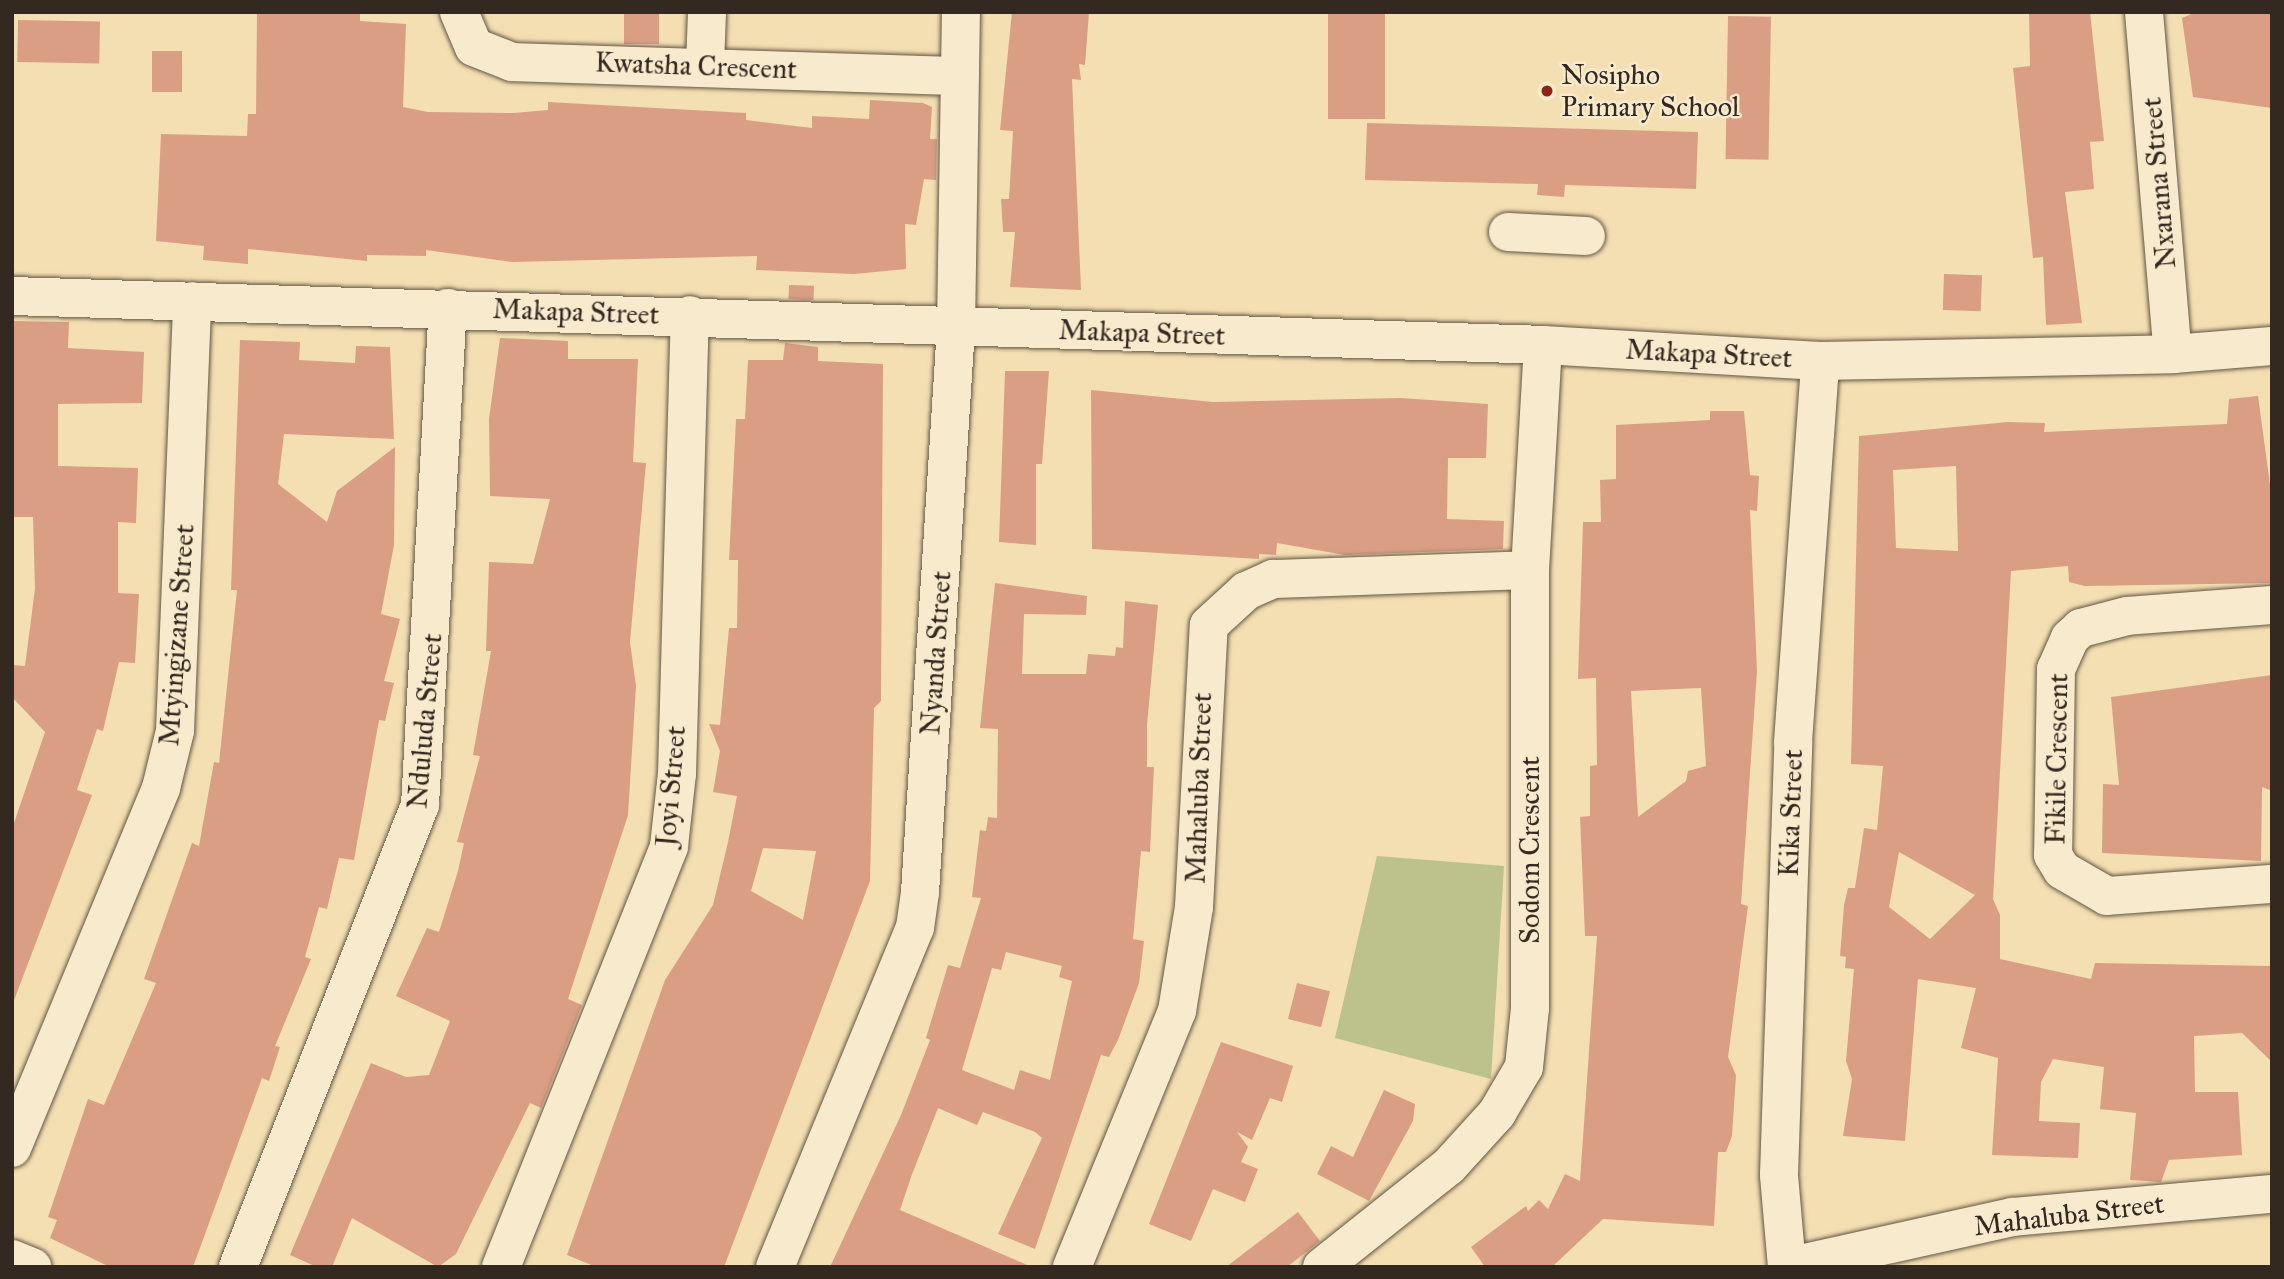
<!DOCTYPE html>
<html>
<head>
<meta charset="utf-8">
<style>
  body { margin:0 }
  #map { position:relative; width:2284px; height:1279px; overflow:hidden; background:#f4dfb2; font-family:"IM FELL Great Primer",serif }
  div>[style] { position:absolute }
  .green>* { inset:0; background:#bdc18b }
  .building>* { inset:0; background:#da9e85; transform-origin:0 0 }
  .roads { filter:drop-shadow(0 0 2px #635644) drop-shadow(0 0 2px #635644) }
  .minor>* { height:38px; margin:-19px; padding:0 19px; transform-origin:19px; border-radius:19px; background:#f8eacd }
  .dots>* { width:19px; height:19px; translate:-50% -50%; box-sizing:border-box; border:4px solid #f8eacd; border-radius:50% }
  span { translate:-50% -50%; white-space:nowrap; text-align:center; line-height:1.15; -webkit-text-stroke:5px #f8eacd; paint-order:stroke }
  .street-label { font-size:28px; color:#332920 }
  .poi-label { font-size:28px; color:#332920 }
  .left { translate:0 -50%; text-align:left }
  .frame { position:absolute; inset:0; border:14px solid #332920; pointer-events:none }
</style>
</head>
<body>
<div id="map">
  <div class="green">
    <i style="clip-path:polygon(1377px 856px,1504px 866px,1491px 1079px,1335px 1038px)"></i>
  </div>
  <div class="building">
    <i style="clip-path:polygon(257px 12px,360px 12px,360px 21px,406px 24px,403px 107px,428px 112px,514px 113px,548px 110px,548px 102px,746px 113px,746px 120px,812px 128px,812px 116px,869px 119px,870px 100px,923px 103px,932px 107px,930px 139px,937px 139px,936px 180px,924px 179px,916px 225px,905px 224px,906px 269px,854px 274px,756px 270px,757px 256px,512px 262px,426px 250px,426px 256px,367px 255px,367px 261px,248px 249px,248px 264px,203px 260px,204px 246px,156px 241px,161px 134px,247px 136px,248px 114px,256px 114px)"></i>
    <i style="left:624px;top:12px;width:35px;height:32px"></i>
    <i style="clip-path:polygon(1012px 12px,1089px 12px,1085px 65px,1079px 64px,1081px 80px,1072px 79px,1081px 290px,1010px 287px,1015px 232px,1003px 232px,1001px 199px,1009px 199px,1013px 131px,1000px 130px)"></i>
    <i style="left:1328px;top:12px;width:57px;height:107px"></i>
    <i style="clip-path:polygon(2029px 12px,2090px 12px,2104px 141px,2090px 142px,2094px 189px,2065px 192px,2082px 323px,2046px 325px,2043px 257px,2033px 258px,2013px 68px,2030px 66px)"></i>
    <i style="clip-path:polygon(2196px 12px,2272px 12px,2272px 108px,2193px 97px,2182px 18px)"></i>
    <i style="left:1728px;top:16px;width:43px;height:143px;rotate:1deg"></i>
    <i style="left:18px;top:20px;width:82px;height:42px;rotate:1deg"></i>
    <i style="left:152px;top:51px;width:30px;height:41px"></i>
    <i style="clip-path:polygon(1367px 123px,1698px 132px,1696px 189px,1565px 185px,1564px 197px,1537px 195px,1538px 184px,1365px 180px)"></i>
    <i style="left:1944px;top:274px;width:38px;height:36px;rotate:2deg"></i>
    <i style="left:789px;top:285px;width:25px;height:14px;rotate:2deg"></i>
    <i style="clip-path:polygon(12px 321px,69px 322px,68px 348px,144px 352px,142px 403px,58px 404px,58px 466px,138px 468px,136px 523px,118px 522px,118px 593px,139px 594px,135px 663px,119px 662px,103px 731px,97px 729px,77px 790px,92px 795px,13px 1003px,12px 829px,45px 732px,12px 697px,12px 665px,25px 666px,35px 589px,33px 517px,12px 517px)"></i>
    <i style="clip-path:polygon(500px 338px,568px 341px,568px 359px,638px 359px,633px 462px,646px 463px,630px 642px,636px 686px,628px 815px,568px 999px,582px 1005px,541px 1108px,530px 1103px,456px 1254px,438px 1267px,352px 1218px,332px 1267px,317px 1267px,290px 1255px,371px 1063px,406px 1077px,429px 1075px,450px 1021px,396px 996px,427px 928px,439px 932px,458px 871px,464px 843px,457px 842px,480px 756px,473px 755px,491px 651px,486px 651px,489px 562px,533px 564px,550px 499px,490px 496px,489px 419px)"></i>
    <i style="clip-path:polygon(240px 340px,300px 342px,299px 360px,355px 363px,356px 346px,390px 347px,394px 439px,284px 434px,278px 484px,327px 522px,337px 491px,395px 447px,394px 545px,381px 614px,400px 619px,384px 681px,394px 683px,385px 721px,379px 720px,354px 860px,339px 858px,327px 909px,319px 907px,305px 957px,311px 959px,275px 1046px,280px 1047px,269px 1081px,262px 1078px,193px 1267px,110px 1267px,50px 1238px,57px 1220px,48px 1217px,88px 1099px,104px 1105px,156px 983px,144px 979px,192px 843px,199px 846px,214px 762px,219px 763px,237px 590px,231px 590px)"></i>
    <i style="clip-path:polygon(evenodd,785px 343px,818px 347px,818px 361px,883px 364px,881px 701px,874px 708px,870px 881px,724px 1267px,596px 1267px,567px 1255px,665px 980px,713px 905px,728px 842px,737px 796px,713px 792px,720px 751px,709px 724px,720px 725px,729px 628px,737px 628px,738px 560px,729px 560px,736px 419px,745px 419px,748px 360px,783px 360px,785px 343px,763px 848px,816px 851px,803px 920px,751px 891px,763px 848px)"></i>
    <i style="clip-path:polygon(1005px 371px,1049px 371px,1042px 464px,1036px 464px,1036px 545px,999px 542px)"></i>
    <i style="clip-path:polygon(1091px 390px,1213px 402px,1401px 398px,1488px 404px,1486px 458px,1448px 458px,1447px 519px,1504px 521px,1503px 549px,1345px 555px,1277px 543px,1276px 555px,1259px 554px,1259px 559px,1092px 549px)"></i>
    <i style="clip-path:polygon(evenodd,2258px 396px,2272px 499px,2271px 583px,2085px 586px,2069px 582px,2068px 566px,2011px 571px,1993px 899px,2000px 915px,2000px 959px,2091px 979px,2095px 963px,2272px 966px,2272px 1062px,2242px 1033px,2194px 1036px,2195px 1092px,2238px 1092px,2242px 1155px,2169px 1160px,2161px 1182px,2130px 1180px,2136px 1113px,2100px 1109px,2104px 1067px,2053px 1059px,2041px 1082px,2039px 1121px,2080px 1123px,2078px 1158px,1992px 1155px,1998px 1058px,1961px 1048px,1976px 988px,1918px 979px,1905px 1141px,1843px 1136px,1852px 1079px,1846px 1061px,1854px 969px,1845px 968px,1846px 957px,1840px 956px,1844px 905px,1848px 888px,1855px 888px,1864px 828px,1877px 830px,1883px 766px,1851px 764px,1859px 436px,2008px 422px,2045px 423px,2044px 432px,2227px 424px,2229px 399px,2258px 396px,1956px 466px,1958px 551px,1896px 548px,1893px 470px,1956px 466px,2258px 396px,1899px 852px,1975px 895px,1930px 939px,1889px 907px,1899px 852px)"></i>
    <i style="clip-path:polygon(evenodd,1710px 411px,1744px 411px,1750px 475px,1759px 476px,1757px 511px,1750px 510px,1757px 671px,1741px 904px,1748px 906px,1728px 1057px,1736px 1075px,1732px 1136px,1726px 1152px,1718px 1152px,1714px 1226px,1603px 1219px,1552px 1267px,1485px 1267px,1471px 1247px,1526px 1206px,1528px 1211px,1539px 1200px,1548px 1209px,1565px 1174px,1580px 1181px,1597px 936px,1585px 936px,1580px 817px,1590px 816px,1590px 766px,1597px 765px,1596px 678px,1578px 679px,1583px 522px,1601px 522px,1600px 480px,1616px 479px,1616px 425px,1710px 420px,1710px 411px,1701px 688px,1706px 766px,1688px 771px,1686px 781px,1638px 817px,1631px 691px,1701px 688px)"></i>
    <i style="clip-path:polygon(evenodd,995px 583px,1087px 596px,1086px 615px,1024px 614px,1022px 674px,1086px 674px,1088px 654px,1115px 656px,1116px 647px,1123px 648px,1125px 601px,1158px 605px,1147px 725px,1147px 767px,1154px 767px,1150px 852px,1141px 851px,1133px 939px,1144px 941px,1139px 983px,1118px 1040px,1109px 1057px,1101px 1055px,1035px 1249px,998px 1234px,1042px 1138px,1035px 1132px,983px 1112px,977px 1125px,938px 1108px,911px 1177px,900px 1210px,1032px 1267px,830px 1267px,901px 1115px,930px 1040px,926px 1038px,948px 965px,960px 968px,981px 898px,972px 897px,980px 830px,986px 831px,988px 817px,997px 818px,998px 729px,980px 728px,995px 583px,1006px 952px,1062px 966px,1059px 977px,1072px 981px,1050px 1080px,1020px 1070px,1014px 1090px,962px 1070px,992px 968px,1001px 970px,1006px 952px)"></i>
    <i style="clip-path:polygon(2272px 675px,2272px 791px,2262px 787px,2261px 861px,2102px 853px,2103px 784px,2119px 785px,2111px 697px)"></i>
    <i style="left:1297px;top:983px;width:34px;height:37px;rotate:14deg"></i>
    <i style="clip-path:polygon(1221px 1042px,1293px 1066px,1282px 1102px,1270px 1098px,1252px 1140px,1237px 1132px,1248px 1147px,1241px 1162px,1258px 1169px,1245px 1202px,1213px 1189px,1191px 1241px,1149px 1224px)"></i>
    <i style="clip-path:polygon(1384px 1090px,1415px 1104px,1413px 1121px,1369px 1201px,1317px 1174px,1331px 1146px,1353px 1157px)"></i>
    <i style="clip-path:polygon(1298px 1212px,1320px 1241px,1287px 1267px,1226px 1267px)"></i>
  </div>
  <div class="roads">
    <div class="minor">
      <i style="left:459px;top:12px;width:38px;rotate:67deg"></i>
      <i style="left:474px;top:47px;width:41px;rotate:21.5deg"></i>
      <i style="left:512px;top:62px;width:447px;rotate:1.8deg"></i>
      <i style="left:2144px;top:12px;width:343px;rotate:85.2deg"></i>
      <i style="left:705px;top:65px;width:53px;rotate:-87.8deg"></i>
      <i style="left:1508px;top:232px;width:78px;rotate:2.9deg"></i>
      <i style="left:12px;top:296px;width:1532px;rotate:1.83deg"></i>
      <i style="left:1543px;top:345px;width:277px;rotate:3.3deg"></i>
      <i style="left:1820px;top:361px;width:353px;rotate:-1.1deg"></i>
      <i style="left:2173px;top:354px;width:99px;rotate:-4.6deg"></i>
      <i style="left:2272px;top:605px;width:145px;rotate:175.7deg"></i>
      <i style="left:2127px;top:616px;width:48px;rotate:165.4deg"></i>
      <i style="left:2081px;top:628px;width:15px;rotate:138deg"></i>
      <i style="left:2070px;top:638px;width:34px;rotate:114deg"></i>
      <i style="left:2056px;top:669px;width:186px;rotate:90.9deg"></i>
      <i style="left:2053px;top:855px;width:17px;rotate:59deg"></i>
      <i style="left:2062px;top:870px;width:52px;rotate:30deg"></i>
      <i style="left:2107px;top:896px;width:165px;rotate:-4.2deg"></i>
      <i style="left:12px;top:1148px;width:390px;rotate:-67.5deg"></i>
      <i style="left:161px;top:788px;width:59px;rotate:-76.2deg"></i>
      <i style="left:175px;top:731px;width:430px;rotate:-87.7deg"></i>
      <i style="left:12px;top:1259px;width:22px;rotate:22deg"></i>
      <i style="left:238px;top:1267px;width:497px;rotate:-68.5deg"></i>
      <i style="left:420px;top:805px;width:498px;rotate:-86.8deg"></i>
      <i style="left:501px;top:1267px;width:453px;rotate:-68.2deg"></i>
      <i style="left:669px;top:846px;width:72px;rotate:-83.7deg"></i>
      <i style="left:677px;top:774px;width:459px;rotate:-88.4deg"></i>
      <i style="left:775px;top:1267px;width:367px;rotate:-67.6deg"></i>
      <i style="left:915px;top:928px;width:36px;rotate:-82deg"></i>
      <i style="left:920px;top:892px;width:566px;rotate:-86.35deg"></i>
      <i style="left:956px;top:327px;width:315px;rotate:-89.1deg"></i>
      <i style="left:1072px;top:1267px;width:277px;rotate:-67.7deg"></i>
      <i style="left:1177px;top:1011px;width:105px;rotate:-80.7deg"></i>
      <i style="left:1194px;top:907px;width:282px;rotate:-87deg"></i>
      <i style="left:1209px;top:625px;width:50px;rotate:-42.6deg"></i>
      <i style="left:1246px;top:591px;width:30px;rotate:-24deg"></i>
      <i style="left:1273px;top:579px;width:257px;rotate:-2deg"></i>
      <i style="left:1322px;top:1267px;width:162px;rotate:-38.5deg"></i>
      <i style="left:1449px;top:1166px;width:72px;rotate:-47.8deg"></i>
      <i style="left:1497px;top:1113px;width:53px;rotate:-59.6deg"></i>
      <i style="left:1524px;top:1067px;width:59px;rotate:-84.2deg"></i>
      <i style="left:1530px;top:1008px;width:438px;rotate:-90deg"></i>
      <i style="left:1530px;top:570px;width:225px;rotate:-86.7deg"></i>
      <i style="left:1787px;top:1267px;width:92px;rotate:-95deg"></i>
      <i style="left:1779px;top:1175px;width:433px;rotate:-88.1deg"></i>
      <i style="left:1793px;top:742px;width:382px;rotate:-85.9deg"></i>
      <i style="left:1787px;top:1267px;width:231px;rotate:-12.5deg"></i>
      <i style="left:2013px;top:1217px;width:260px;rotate:-5.1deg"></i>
    </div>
  </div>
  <div class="dots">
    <i style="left:1547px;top:91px;background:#8f2418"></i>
  </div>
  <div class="street-label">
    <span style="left:696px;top:66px;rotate:2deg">Kwatsha Crescent</span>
    <span style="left:2159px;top:183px;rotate:-95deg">Nxarana Street</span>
    <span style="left:576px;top:312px;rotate:2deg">Makapa Street</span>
    <span style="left:1142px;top:333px;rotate:2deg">Makapa Street</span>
    <span style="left:1709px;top:354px;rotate:3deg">Makapa Street</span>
    <span style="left:177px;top:635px;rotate:-86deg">Mtyingizane Street</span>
    <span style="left:936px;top:653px;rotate:-86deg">Nyanda Street</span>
    <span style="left:425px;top:721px;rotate:-85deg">Nduluda Street</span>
    <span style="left:2057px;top:759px;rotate:-89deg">Fikile Crescent</span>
    <span style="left:671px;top:786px;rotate:-85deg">Joyi Street</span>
    <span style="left:1199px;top:788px;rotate:-88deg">Mahaluba Street</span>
    <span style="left:1791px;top:813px;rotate:-88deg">Kika Street</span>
    <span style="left:1530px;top:850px;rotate:-90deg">Sodom Crescent</span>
    <span style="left:2069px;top:1215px;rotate:-7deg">Mahaluba Street</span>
  </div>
  <div class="poi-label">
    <span class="left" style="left:1561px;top:91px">Nosipho<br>Primary School</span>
  </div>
  <div class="frame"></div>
</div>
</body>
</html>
